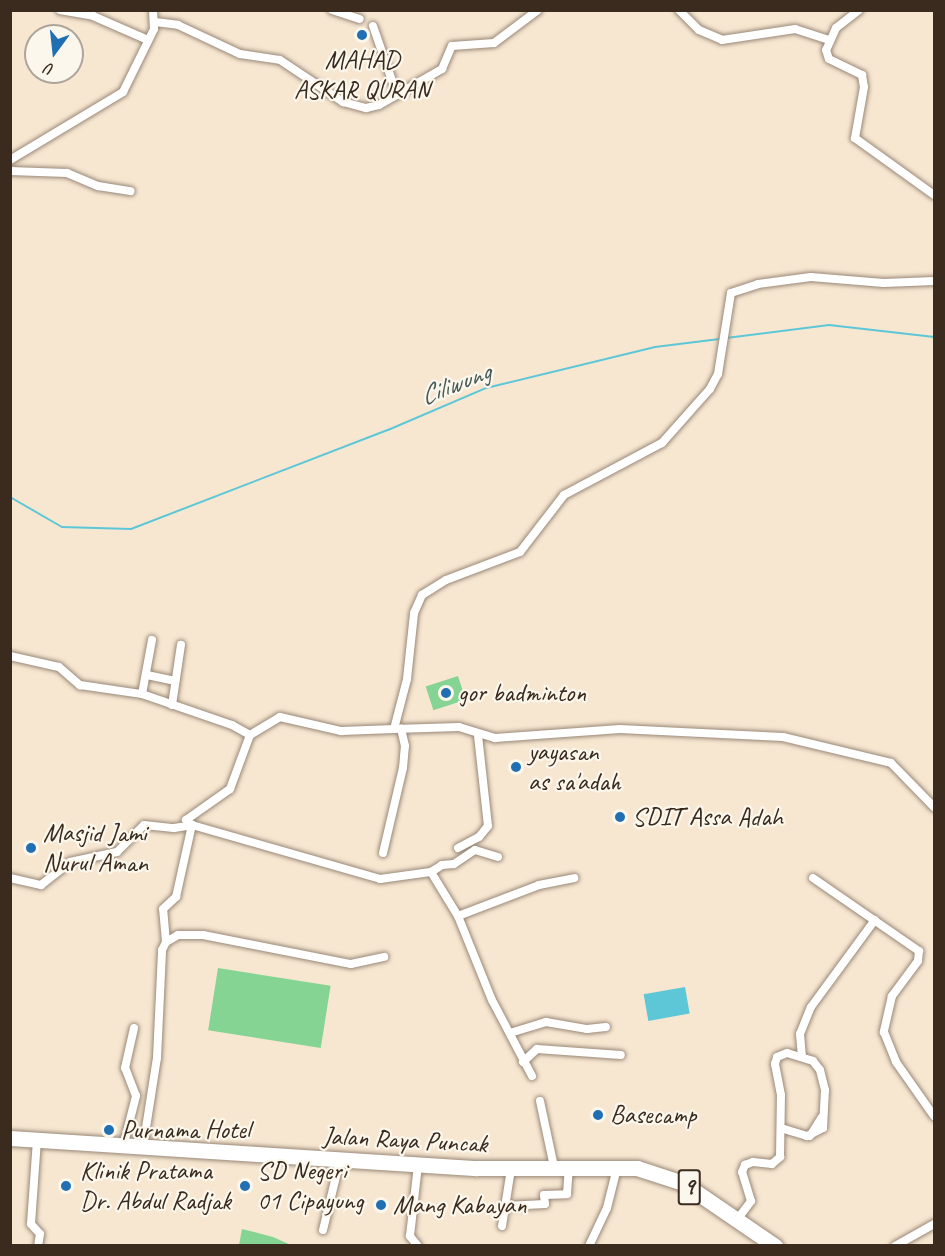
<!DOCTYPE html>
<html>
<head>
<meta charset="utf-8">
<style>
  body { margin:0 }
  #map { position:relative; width:945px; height:1256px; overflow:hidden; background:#f7e7d1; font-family:Caveat,sans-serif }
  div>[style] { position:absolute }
  .green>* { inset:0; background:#86d493; transform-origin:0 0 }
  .water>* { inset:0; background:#5dc7d8; transform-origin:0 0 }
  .stream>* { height:2px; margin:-1px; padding:0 1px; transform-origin:1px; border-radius:1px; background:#5dc7d8 }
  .roads { filter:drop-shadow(0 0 2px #998878) drop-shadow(0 0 2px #998878) }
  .street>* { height:8px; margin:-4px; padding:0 4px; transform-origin:4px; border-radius:4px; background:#fff }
  .highway>* { height:15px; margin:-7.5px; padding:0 7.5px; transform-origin:7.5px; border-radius:7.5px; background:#fff }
  .dots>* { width:16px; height:16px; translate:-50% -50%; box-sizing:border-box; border:3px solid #fbf7ec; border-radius:50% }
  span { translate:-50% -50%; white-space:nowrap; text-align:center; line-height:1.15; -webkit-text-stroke:4.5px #fbf7ec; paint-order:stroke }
  .shield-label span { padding:2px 4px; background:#fbf7ec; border:2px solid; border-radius:4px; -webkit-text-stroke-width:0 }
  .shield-label { font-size:24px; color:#3b2a1e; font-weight:700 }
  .poi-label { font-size:26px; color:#3b2a1e }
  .left { translate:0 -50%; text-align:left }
  .street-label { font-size:26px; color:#3b2a1e }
  .water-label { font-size:27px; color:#455956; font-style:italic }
  .frame { position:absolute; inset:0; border:12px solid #3b2a1e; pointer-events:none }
  .north { position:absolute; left:24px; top:24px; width:60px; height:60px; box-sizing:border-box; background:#fbf7ec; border:2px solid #aea59a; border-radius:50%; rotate:195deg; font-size:16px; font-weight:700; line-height:24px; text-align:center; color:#3b2a1e }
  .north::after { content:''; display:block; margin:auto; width:21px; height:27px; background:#1f6fb2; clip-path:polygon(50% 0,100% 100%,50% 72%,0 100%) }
</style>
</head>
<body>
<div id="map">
  <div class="green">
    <i style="left:458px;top:676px;width:25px;height:34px;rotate:72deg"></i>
    <i style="left:218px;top:968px;width:114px;height:63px;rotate:9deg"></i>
    <i style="clip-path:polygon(242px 1229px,273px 1237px,291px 1245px,239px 1245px)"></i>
  </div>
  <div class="water">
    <i style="left:685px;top:987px;width:27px;height:42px;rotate:80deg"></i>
  </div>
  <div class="stream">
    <i style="left:726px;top:338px;width:104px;rotate:-7.2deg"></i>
    <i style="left:829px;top:325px;width:106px;rotate:6.5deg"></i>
    <i style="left:10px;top:497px;width:60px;rotate:30deg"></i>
    <i style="left:62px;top:527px;width:69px;rotate:1.7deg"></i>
    <i style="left:131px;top:529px;width:275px;rotate:-21.1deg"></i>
    <i style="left:388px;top:430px;width:107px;rotate:-23.2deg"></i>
    <i style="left:486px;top:388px;width:174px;rotate:-13.6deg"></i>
    <i style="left:655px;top:347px;width:65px;rotate:-7deg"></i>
  </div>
  <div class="roads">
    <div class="street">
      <i style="left:60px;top:10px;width:34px;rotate:10deg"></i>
      <i style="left:93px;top:16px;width:60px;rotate:23.6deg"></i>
      <i style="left:332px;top:10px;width:29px;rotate:18deg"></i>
      <i style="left:679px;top:10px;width:28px;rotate:45deg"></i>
      <i style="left:699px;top:30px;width:25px;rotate:23deg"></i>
      <i style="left:722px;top:40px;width:74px;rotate:-8.6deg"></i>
      <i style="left:795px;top:29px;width:35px;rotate:18deg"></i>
      <i style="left:859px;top:10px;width:29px;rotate:142deg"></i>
      <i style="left:836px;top:28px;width:24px;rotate:114deg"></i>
      <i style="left:826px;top:50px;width:9px;rotate:72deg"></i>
      <i style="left:829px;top:59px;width:37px;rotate:26deg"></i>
      <i style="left:862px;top:75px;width:12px;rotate:81deg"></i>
      <i style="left:864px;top:87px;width:52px;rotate:100deg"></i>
      <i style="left:855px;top:138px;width:97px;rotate:35.8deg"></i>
      <i style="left:155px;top:22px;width:23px;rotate:7deg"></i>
      <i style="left:178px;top:25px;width:68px;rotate:25.1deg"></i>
      <i style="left:240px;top:54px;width:40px;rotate:8.5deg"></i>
      <i style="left:280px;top:60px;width:76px;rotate:33.7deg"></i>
      <i style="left:343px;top:102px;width:24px;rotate:15deg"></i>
      <i style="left:366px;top:108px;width:13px;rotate:-13deg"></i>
      <i style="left:379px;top:105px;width:73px;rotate:-29.7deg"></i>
      <i style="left:442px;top:69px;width:25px;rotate:-67deg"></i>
      <i style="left:452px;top:46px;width:42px;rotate:-4.1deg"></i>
      <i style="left:494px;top:43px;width:55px;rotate:-36.9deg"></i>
      <i style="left:373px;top:26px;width:73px;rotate:70.8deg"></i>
      <i style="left:10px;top:160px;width:132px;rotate:-31deg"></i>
      <i style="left:123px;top:92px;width:70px;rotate:-63.8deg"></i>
      <i style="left:154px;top:29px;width:19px;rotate:-93deg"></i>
      <i style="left:10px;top:171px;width:57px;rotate:2deg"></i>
      <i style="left:67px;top:173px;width:34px;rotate:23deg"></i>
      <i style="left:98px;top:186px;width:33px;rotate:9deg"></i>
      <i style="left:10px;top:656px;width:50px;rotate:12.7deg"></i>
      <i style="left:59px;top:667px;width:28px;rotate:41deg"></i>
      <i style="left:80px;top:685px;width:63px;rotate:8.3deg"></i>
      <i style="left:142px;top:694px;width:95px;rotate:19deg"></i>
      <i style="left:232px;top:725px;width:21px;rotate:29deg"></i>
      <i style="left:147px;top:675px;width:29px;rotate:12deg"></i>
      <i style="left:142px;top:694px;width:55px;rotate:-79.5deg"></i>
      <i style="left:172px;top:705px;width:61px;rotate:-81.5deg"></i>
      <i style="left:394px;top:729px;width:65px;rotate:-1.8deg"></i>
      <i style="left:459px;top:727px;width:38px;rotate:17deg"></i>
      <i style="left:495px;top:738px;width:125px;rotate:-4.1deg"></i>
      <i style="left:620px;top:729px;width:163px;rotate:2.8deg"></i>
      <i style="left:783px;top:737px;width:111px;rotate:13.5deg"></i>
      <i style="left:891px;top:763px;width:62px;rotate:45.7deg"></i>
      <i style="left:458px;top:848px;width:24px;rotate:-28deg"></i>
      <i style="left:479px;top:837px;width:14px;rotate:-51deg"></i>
      <i style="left:488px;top:826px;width:92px;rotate:-96.3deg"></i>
      <i style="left:383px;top:853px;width:87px;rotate:-76.8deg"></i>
      <i style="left:403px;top:768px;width:22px;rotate:-85deg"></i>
      <i style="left:405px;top:746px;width:18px;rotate:-103deg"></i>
      <i style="left:431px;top:872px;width:52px;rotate:58.5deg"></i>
      <i style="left:458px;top:916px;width:91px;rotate:68deg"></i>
      <i style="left:492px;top:1000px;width:86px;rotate:62.2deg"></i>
      <i style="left:10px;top:878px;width:32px;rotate:13deg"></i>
      <i style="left:41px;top:885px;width:37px;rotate:-38deg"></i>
      <i style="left:70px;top:862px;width:48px;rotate:-12deg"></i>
      <i style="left:117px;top:852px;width:38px;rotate:-45deg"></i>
      <i style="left:144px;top:825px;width:30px;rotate:6deg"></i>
      <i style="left:174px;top:828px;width:18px;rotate:-9deg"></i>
      <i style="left:192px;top:825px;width:8px;rotate:-140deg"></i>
      <i style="left:186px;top:820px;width:54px;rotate:-35.2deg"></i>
      <i style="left:230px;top:789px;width:58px;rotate:-69.7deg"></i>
      <i style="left:250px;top:735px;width:35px;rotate:-31deg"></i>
      <i style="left:280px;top:717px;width:63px;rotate:12.9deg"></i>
      <i style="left:341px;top:731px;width:53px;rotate:-2.2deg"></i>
      <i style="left:394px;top:729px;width:52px;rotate:-75.4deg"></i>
      <i style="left:407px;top:679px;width:66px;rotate:-83.9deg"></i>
      <i style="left:414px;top:613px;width:20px;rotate:-66deg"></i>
      <i style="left:422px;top:595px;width:28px;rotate:-32deg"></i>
      <i style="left:446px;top:580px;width:79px;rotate:-20.7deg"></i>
      <i style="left:520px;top:552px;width:72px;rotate:-52.3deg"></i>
      <i style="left:564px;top:495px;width:111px;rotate:-28deg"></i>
      <i style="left:662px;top:443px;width:72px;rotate:-48.4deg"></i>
      <i style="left:710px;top:389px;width:17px;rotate:-62deg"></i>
      <i style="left:718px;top:374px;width:82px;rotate:-80.9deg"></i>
      <i style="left:731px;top:293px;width:28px;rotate:-18deg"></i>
      <i style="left:758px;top:284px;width:53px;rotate:-7.5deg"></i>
      <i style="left:811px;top:277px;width:73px;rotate:4.7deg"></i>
      <i style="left:884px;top:283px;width:50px;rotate:-2.3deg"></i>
      <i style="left:813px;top:878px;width:129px;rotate:34.6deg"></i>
      <i style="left:919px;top:951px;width:10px;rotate:96deg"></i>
      <i style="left:918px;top:961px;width:44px;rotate:126.6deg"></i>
      <i style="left:892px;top:996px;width:37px;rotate:103deg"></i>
      <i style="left:884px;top:1032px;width:32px;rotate:68deg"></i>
      <i style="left:896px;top:1062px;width:66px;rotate:54.9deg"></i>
      <i style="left:458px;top:916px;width:87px;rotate:-20.9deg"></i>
      <i style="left:539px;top:885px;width:36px;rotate:-11deg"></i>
      <i style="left:166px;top:942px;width:33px;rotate:-95deg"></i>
      <i style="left:163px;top:909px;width:18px;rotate:-43deg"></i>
      <i style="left:176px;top:897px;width:74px;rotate:-77.5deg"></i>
      <i style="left:192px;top:825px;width:196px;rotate:16deg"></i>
      <i style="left:380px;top:879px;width:51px;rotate:-7.8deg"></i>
      <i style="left:431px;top:872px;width:13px;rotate:-32deg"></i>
      <i style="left:442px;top:865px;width:12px;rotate:-5deg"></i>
      <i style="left:454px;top:864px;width:25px;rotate:-34deg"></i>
      <i style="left:475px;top:850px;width:24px;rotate:17deg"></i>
      <i style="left:510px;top:1033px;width:38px;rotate:-17deg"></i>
      <i style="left:546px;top:1022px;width:42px;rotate:9.7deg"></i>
      <i style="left:587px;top:1029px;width:19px;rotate:-6deg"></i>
      <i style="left:802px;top:1057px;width:23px;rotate:-95deg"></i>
      <i style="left:800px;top:1034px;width:29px;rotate:-68deg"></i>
      <i style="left:811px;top:1007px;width:108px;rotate:-53.7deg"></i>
      <i style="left:523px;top:1062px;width:19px;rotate:-43deg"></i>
      <i style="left:537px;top:1049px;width:84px;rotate:4.1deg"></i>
      <i style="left:540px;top:1101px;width:62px;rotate:78deg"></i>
      <i style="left:810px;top:1136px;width:22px;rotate:-58deg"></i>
      <i style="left:37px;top:1140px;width:84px;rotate:94.1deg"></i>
      <i style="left:31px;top:1224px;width:13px;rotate:48deg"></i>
      <i style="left:40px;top:1234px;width:12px;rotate:99deg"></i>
      <i style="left:123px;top:1147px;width:53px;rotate:-75.7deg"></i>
      <i style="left:136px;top:1096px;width:30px;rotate:-111deg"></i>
      <i style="left:125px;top:1068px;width:41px;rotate:-77.3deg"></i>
      <i style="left:143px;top:1147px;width:90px;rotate:-81.1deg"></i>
      <i style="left:157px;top:1058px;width:108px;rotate:-87.3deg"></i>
      <i style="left:162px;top:950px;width:9px;rotate:-63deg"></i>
      <i style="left:166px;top:942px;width:14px;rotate:-30deg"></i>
      <i style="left:178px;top:935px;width:25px"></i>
      <i style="left:203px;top:935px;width:151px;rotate:11.1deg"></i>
      <i style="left:351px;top:964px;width:34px;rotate:-12deg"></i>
      <i style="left:507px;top:1206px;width:38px;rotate:-3deg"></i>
      <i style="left:545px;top:1204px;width:9px;rotate:-96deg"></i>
      <i style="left:544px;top:1195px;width:23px;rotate:-2deg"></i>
      <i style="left:567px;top:1194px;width:26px;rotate:-86deg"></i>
      <i style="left:736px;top:1221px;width:25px;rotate:-53deg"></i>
      <i style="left:751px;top:1201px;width:30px;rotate:-107deg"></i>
      <i style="left:742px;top:1172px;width:8px;rotate:-67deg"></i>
      <i style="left:745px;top:1165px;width:9px;rotate:-21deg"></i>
      <i style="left:753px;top:1162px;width:19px;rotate:6deg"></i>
      <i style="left:772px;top:1164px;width:11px;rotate:-41deg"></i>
      <i style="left:780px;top:1157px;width:62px;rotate:-89.1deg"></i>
      <i style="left:781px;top:1095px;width:32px;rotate:-101deg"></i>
      <i style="left:775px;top:1064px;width:7px;rotate:-74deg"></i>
      <i style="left:777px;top:1057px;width:11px;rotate:-22deg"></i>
      <i style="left:787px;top:1053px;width:27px;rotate:17deg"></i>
      <i style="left:813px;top:1061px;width:11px;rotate:52deg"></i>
      <i style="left:820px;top:1070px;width:21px;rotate:76deg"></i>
      <i style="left:825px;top:1090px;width:38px;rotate:93deg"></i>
      <i style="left:823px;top:1128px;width:18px;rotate:153deg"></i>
      <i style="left:807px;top:1136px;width:27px;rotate:-163deg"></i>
      <i style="left:502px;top:1226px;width:58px;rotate:-81deg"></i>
      <i style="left:323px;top:1230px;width:72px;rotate:-76.3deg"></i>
      <i style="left:418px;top:1246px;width:13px;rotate:-129deg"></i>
      <i style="left:410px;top:1236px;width:71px;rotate:-83.6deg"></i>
      <i style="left:589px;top:1246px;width:42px;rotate:-64.7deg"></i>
      <i style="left:607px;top:1208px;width:41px;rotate:-76deg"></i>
      <i style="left:895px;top:1246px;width:45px;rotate:-29.4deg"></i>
    </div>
    <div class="highway">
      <i style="left:10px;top:1138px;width:468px;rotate:3.7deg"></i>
      <i style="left:477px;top:1168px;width:160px"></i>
      <i style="left:637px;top:1168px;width:48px;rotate:18.1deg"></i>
      <i style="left:683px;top:1183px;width:112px;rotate:34.4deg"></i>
    </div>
  </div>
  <div class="dots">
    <i style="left:362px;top:35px;background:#1f6fb2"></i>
    <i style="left:446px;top:693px;background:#1f6fb2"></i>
    <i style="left:516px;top:767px;background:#1f6fb2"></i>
    <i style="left:620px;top:817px;background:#1f6fb2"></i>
    <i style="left:31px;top:848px;background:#1f6fb2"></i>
    <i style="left:598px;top:1115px;background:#1f6fb2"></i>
    <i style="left:109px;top:1130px;background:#1f6fb2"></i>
    <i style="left:66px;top:1186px;background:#1f6fb2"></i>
    <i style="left:245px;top:1186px;background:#1f6fb2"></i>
    <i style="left:381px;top:1205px;background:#1f6fb2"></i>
  </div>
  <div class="shield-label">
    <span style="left:689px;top:1187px">9</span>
  </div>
  <div class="poi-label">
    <span style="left:362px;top:75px">MAHAD<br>ASKAR QURAN</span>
    <span class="left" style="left:458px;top:693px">gor badminton</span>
    <span class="left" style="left:528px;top:767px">yayasan<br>as sa'adah</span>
    <span class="left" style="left:632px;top:817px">SDIT Assa Adah</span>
    <span class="left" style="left:43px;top:848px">Masjid Jami<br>Nurul Aman</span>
    <span class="left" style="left:610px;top:1115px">Basecamp</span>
    <span class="left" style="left:121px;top:1130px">Purnama Hotel</span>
    <span class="left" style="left:80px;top:1186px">Klinik Pratama<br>Dr. Abdul Radjak</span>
    <span class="left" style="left:257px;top:1186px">SD Negeri<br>01 Cipayung</span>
    <span class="left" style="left:393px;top:1205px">Mang Kabayan</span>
  </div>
  <div class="street-label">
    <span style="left:405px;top:1140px;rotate:3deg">Jalan Raya Puncak</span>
  </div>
  <div class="water-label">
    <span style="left:455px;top:384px;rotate:-21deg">Ciliwung</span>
  </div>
  <div class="frame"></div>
  <div class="north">U</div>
</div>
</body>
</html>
